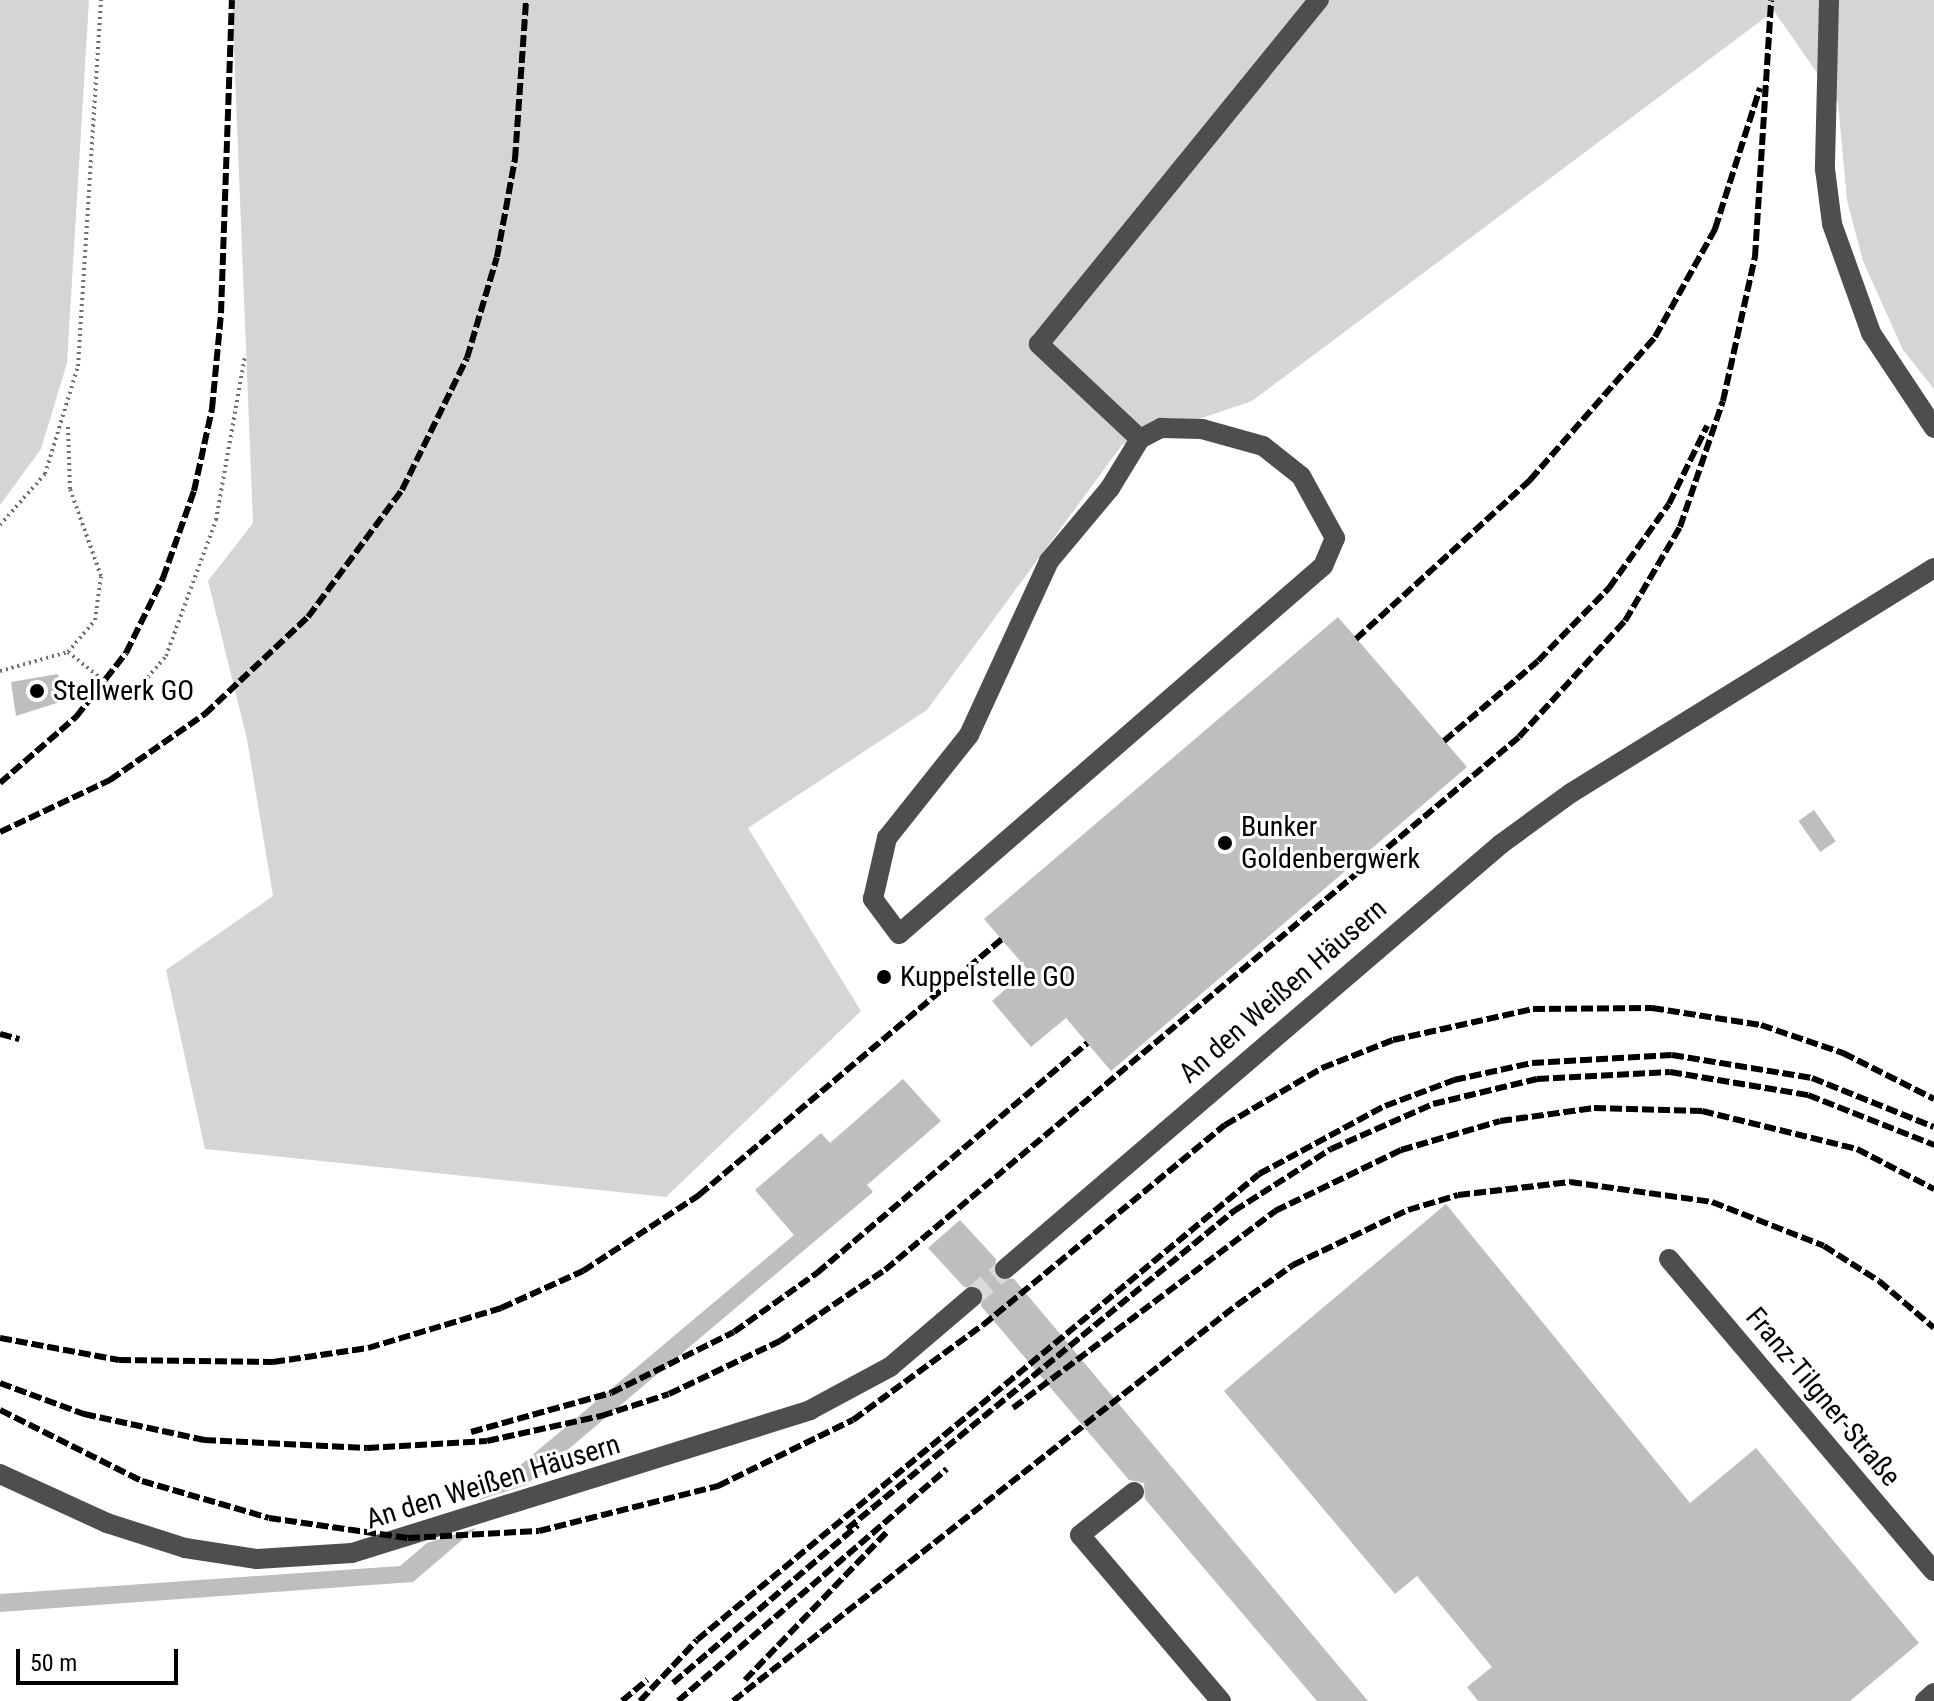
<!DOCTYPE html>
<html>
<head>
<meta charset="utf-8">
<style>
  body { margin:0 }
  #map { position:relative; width:1934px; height:1701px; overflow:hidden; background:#fff; font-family:"Roboto Condensed",sans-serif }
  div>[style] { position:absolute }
  .green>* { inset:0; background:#d5d5d5 }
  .building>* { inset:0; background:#bebebe; transform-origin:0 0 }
  .minor-tunnel>* { height:20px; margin-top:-10px; transform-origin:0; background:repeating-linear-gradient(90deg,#d9d9d9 0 20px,transparent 0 30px) }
  .path>* { height:4px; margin-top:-2px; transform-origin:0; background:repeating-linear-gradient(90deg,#707070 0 2px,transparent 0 6px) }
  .minor>* { height:20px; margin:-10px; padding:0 10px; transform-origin:10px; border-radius:10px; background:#4e4e4e }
  .rail>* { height:6px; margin-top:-3px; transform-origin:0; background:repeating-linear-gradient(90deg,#000 0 12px,transparent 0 16px) }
  .dots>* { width:22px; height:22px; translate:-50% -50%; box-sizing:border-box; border:4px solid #fff; border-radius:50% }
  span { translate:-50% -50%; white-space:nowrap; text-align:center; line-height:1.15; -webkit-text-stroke:6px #fff; paint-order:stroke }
  .poi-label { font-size:28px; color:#000 }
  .left { translate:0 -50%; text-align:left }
  .street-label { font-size:28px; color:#000 }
  .scale { position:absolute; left:16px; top:1649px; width:162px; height:36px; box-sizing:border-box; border:4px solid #000; border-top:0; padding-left:10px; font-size:24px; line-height:28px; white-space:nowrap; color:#000; -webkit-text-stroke:6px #fff; paint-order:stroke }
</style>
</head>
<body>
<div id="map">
  <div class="green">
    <i style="clip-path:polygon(0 0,89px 0,67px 363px,41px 449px,0 505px)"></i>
    <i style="clip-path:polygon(232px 0,1934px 0,1934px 389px,1903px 350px,1863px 261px,1847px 200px,1838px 103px,1774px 11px,1252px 401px,1122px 445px,927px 710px,748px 828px,861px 1011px,666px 1197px,205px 1149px,166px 970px,273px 896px,247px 739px,208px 581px,253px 523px)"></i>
  </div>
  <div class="building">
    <i style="clip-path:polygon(1338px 617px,1467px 767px,1111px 1071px,1066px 1018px,1031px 1047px,992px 1001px,1028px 970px,984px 919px)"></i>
    <i style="clip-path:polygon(58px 674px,63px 701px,16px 716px,11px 682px)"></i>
    <i style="left:1814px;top:810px;width:38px;height:19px;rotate:55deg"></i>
    <i style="clip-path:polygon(903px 1079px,941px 1121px,867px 1185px,873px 1192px,526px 1485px,479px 1500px,794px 1235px,755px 1190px,821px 1133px,830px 1143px)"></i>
    <i style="clip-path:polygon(1446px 1204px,1690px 1503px,1756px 1448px,1919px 1643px,1850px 1701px,1478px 1701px,1467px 1687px,1492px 1667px,1417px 1576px,1395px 1594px,1224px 1391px)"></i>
    <i style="clip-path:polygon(960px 1220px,996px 1259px,995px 1277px,1014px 1279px,1368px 1701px,1317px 1701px,1145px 1499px,1144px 1483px,1129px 1480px,981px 1306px,982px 1289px,964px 1287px,928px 1248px)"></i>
    <i style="clip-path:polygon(476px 1528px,413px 1582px,0 1612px,0 1594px,400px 1566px,427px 1543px)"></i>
  </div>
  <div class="minor-tunnel">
    <i style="left:972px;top:1297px;width:43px;rotate:-40.3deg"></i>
  </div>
  <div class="path">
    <i style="left:0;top:525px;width:68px;rotate:-48.6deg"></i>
    <i style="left:45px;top:474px;width:113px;rotate:-73deg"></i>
    <i style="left:78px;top:366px;width:367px;rotate:-86.4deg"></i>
    <i style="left:68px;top:652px;width:65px;rotate:38.8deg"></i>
    <i style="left:119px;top:693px;width:17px;rotate:-7deg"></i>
    <i style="left:136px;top:691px;width:46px;rotate:-49.4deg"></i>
    <i style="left:166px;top:656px;width:145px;rotate:-69.8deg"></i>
    <i style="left:216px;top:520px;width:168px;rotate:-80deg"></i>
    <i style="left:0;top:671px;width:71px;rotate:-15.6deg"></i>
    <i style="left:68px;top:652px;width:42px;rotate:-49.8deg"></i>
    <i style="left:95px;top:620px;width:44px;rotate:-82.2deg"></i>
    <i style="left:101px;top:576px;width:92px;rotate:-109.6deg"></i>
    <i style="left:70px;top:489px;width:65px;rotate:-91.8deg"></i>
  </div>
  <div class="minor">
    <i style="left:1829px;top:0;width:169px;rotate:91.4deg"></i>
    <i style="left:1825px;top:169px;width:55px;rotate:82.7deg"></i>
    <i style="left:1832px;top:224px;width:116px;rotate:70.3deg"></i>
    <i style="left:1871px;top:333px;width:114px;rotate:56.4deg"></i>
    <i style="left:1161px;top:428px;width:41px;rotate:1.4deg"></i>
    <i style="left:1202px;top:429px;width:63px;rotate:15.6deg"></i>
    <i style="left:1263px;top:446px;width:48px;rotate:38.3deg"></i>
    <i style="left:1301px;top:476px;width:71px;rotate:61.3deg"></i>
    <i style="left:1335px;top:538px;width:30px;rotate:113deg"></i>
    <i style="left:1323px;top:566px;width:561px;rotate:139.04deg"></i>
    <i style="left:899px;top:934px;width:44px;rotate:-126.6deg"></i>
    <i style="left:873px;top:899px;width:63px;rotate:-77.1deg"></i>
    <i style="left:887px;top:838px;width:132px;rotate:-51.5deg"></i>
    <i style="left:969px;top:735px;width:192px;rotate:-65.3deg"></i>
    <i style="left:1049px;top:561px;width:95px;rotate:-50.1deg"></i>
    <i style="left:1110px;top:488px;width:57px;rotate:-58.5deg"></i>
    <i style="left:1140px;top:439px;width:24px;rotate:-28deg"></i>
    <i style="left:1140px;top:439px;width:139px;rotate:-136.8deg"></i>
    <i style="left:1039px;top:344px;width:444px;rotate:-50.9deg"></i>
    <i style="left:1669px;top:1259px;width:409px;rotate:49.7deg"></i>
    <i style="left:1005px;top:1269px;width:653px;rotate:-40.59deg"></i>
    <i style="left:1501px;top:844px;width:87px;rotate:-36.1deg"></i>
    <i style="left:1571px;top:793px;width:427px;rotate:-31.8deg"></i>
    <i style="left:0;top:1474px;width:118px;rotate:24.6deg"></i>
    <i style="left:107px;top:1523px;width:82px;rotate:17.8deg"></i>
    <i style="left:185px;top:1548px;width:73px;rotate:8.7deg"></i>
    <i style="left:257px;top:1559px;width:95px;rotate:-3.6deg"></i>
    <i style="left:352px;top:1553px;width:480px;rotate:-17.3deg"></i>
    <i style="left:810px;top:1410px;width:91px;rotate:-28.3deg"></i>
    <i style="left:890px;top:1367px;width:108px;rotate:-40.5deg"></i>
    <i style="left:1134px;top:1492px;width:69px;rotate:141.5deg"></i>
    <i style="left:1080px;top:1535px;width:218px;rotate:49.7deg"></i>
    <i style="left:1925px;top:1701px;width:12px;rotate:-42deg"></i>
  </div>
  <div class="rail">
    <i style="left:1356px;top:639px;width:236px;rotate:-42.4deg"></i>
    <i style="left:1530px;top:480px;width:190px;rotate:-48.8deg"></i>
    <i style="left:1655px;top:337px;width:124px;rotate:-60.9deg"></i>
    <i style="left:1715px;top:229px;width:148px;rotate:-72.3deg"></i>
    <i style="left:1444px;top:741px;width:123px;rotate:-40.4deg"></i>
    <i style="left:1538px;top:661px;width:102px;rotate:-45.8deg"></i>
    <i style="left:1609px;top:588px;width:103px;rotate:-54.5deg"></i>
    <i style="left:1669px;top:504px;width:87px;rotate:-64deg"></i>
    <i style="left:0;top:783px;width:101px;rotate:-41deg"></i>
    <i style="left:76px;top:717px;width:81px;rotate:-52deg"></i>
    <i style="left:126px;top:653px;width:84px;rotate:-63.7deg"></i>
    <i style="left:163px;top:578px;width:92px;rotate:-70.4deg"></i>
    <i style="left:194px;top:491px;width:84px;rotate:-77.6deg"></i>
    <i style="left:212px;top:409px;width:96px;rotate:-84.6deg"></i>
    <i style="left:221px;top:313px;width:313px;rotate:-88deg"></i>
    <i style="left:0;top:832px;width:122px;rotate:-25.3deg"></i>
    <i style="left:110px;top:780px;width:116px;rotate:-34.8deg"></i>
    <i style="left:205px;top:714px;width:141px;rotate:-43.3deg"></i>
    <i style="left:308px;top:617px;width:158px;rotate:-53.5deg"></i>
    <i style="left:402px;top:490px;width:147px;rotate:-63.8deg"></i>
    <i style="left:467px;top:358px;width:105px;rotate:-73.5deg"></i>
    <i style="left:497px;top:257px;width:100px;rotate:-79.6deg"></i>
    <i style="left:515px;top:159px;width:159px;rotate:-86deg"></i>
    <i style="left:0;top:1034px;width:20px;rotate:15deg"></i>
    <i style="left:0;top:1338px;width:121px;rotate:10.5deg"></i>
    <i style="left:119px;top:1360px;width:154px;rotate:0.7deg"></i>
    <i style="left:273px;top:1362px;width:96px;rotate:-8.4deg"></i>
    <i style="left:368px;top:1348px;width:139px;rotate:-16.7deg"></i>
    <i style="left:501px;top:1308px;width:90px;rotate:-24.3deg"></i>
    <i style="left:583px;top:1271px;width:139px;rotate:-33.2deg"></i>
    <i style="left:699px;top:1195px;width:397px;rotate:-40.2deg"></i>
    <i style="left:0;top:1383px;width:90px;rotate:20.3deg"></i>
    <i style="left:84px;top:1414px;width:123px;rotate:12.2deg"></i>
    <i style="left:204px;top:1440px;width:163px;rotate:2.8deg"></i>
    <i style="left:367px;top:1448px;width:120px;rotate:-3.3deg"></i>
    <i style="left:487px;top:1441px;width:117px;rotate:-12.4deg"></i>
    <i style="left:601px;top:1416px;width:71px;rotate:-17.9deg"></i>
    <i style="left:669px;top:1394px;width:123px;rotate:-25.5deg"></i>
    <i style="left:780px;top:1341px;width:127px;rotate:-34.1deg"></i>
    <i style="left:885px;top:1270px;width:828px;rotate:-40.05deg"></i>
    <i style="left:1519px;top:737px;width:157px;rotate:-47.6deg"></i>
    <i style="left:1625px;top:621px;width:109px;rotate:-59.7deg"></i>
    <i style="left:1680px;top:527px;width:133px;rotate:-71.2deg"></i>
    <i style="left:1723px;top:401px;width:148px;rotate:-77.5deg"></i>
    <i style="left:1755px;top:257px;width:257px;rotate:-86.4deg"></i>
    <i style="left:1013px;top:1408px;width:328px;rotate:-36.9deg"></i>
    <i style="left:1275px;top:1211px;width:140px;rotate:-25.8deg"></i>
    <i style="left:1401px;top:1150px;width:103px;rotate:-16.3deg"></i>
    <i style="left:1500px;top:1121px;width:95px;rotate:-7.9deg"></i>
    <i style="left:1594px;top:1108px;width:108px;rotate:1.6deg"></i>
    <i style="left:1702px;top:1111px;width:160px;rotate:13.8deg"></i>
    <i style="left:1857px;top:1149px;width:87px;rotate:27.5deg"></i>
    <i style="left:0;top:1410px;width:159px;rotate:26.6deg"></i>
    <i style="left:142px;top:1481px;width:132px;rotate:16.2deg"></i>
    <i style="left:269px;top:1518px;width:140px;rotate:8.2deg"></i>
    <i style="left:408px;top:1538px;width:131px;rotate:-3.1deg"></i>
    <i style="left:539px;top:1531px;width:185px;rotate:-14.1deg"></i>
    <i style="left:718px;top:1486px;width:150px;rotate:-26.1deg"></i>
    <i style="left:853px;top:1420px;width:161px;rotate:-36.2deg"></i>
    <i style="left:983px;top:1325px;width:314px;rotate:-39.6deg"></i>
    <i style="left:1225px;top:1125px;width:113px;rotate:-30.4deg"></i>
    <i style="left:1322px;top:1068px;width:76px;rotate:-21.5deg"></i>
    <i style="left:1393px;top:1040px;width:143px;rotate:-12.5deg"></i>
    <i style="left:1533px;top:1009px;width:119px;rotate:-0.5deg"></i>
    <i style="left:1652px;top:1008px;width:110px;rotate:8.9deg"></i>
    <i style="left:1761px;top:1025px;width:87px;rotate:18.9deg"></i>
    <i style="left:1843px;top:1053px;width:102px;rotate:26.8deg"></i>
    <i style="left:471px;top:1432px;width:145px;rotate:-15.6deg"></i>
    <i style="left:611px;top:1393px;width:137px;rotate:-26.4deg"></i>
    <i style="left:734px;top:1332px;width:102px;rotate:-35.4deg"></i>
    <i style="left:817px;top:1273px;width:355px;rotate:-40.4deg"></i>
    <i style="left:847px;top:1529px;width:501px;rotate:-39.41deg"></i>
    <i style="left:1234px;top:1211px;width:115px;rotate:-32.6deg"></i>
    <i style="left:1331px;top:1149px;width:111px;rotate:-23.8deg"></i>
    <i style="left:1433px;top:1104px;width:107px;rotate:-13.5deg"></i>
    <i style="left:1537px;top:1079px;width:133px;rotate:-3deg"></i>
    <i style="left:1670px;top:1072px;width:140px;rotate:9.5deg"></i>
    <i style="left:1808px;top:1095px;width:136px;rotate:21.6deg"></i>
    <i style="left:745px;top:1680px;width:208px;rotate:-46.2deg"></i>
    <i style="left:673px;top:1683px;width:243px;rotate:-40.5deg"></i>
    <i style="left:622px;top:1701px;width:33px;rotate:-40deg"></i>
    <i style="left:640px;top:1701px;width:83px;rotate:-46.9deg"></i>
    <i style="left:697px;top:1640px;width:730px;rotate:-39.66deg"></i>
    <i style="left:1259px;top:1174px;width:143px;rotate:-28.4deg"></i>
    <i style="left:1385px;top:1106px;width:74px;rotate:-20.6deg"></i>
    <i style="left:1454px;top:1080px;width:80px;rotate:-12.3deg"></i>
    <i style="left:1532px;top:1063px;width:140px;rotate:-3.3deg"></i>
    <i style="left:1672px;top:1055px;width:142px;rotate:9.3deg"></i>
    <i style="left:1812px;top:1078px;width:131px;rotate:21.9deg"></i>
    <i style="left:678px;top:1701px;width:355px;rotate:-40.8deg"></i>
    <i style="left:733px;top:1701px;width:641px;rotate:-38.16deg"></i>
    <i style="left:1237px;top:1305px;width:69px;rotate:-35.5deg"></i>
    <i style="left:1293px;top:1265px;width:127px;rotate:-25.6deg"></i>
    <i style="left:1408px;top:1210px;width:52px;rotate:-16.7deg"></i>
    <i style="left:1458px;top:1195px;width:113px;rotate:-6.6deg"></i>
    <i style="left:1570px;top:1182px;width:143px;rotate:8deg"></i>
    <i style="left:1712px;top:1202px;width:120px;rotate:21.4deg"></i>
    <i style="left:1824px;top:1246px;width:65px;rotate:32.5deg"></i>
    <i style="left:1879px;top:1281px;width:72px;rotate:40.5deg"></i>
  </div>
  <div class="dots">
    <i style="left:37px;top:691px;background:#000"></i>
    <i style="left:1225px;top:843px;background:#000"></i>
    <i style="left:884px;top:977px;background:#000"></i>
  </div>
  <div class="poi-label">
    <span class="left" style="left:53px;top:691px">Stellwerk GO</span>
    <span class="left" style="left:1241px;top:843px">Bunker<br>Goldenbergwerk</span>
    <span class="left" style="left:900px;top:977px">Kuppelstelle GO</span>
  </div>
  <div class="street-label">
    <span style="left:1283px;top:991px;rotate:-41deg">An den Weißen Häusern</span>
    <span style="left:1823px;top:1397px;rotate:50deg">Franz-Tilgner-Straße</span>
    <span style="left:493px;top:1482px;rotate:-17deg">An den Weißen Häusern</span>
  </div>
  <div class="scale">50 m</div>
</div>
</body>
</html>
